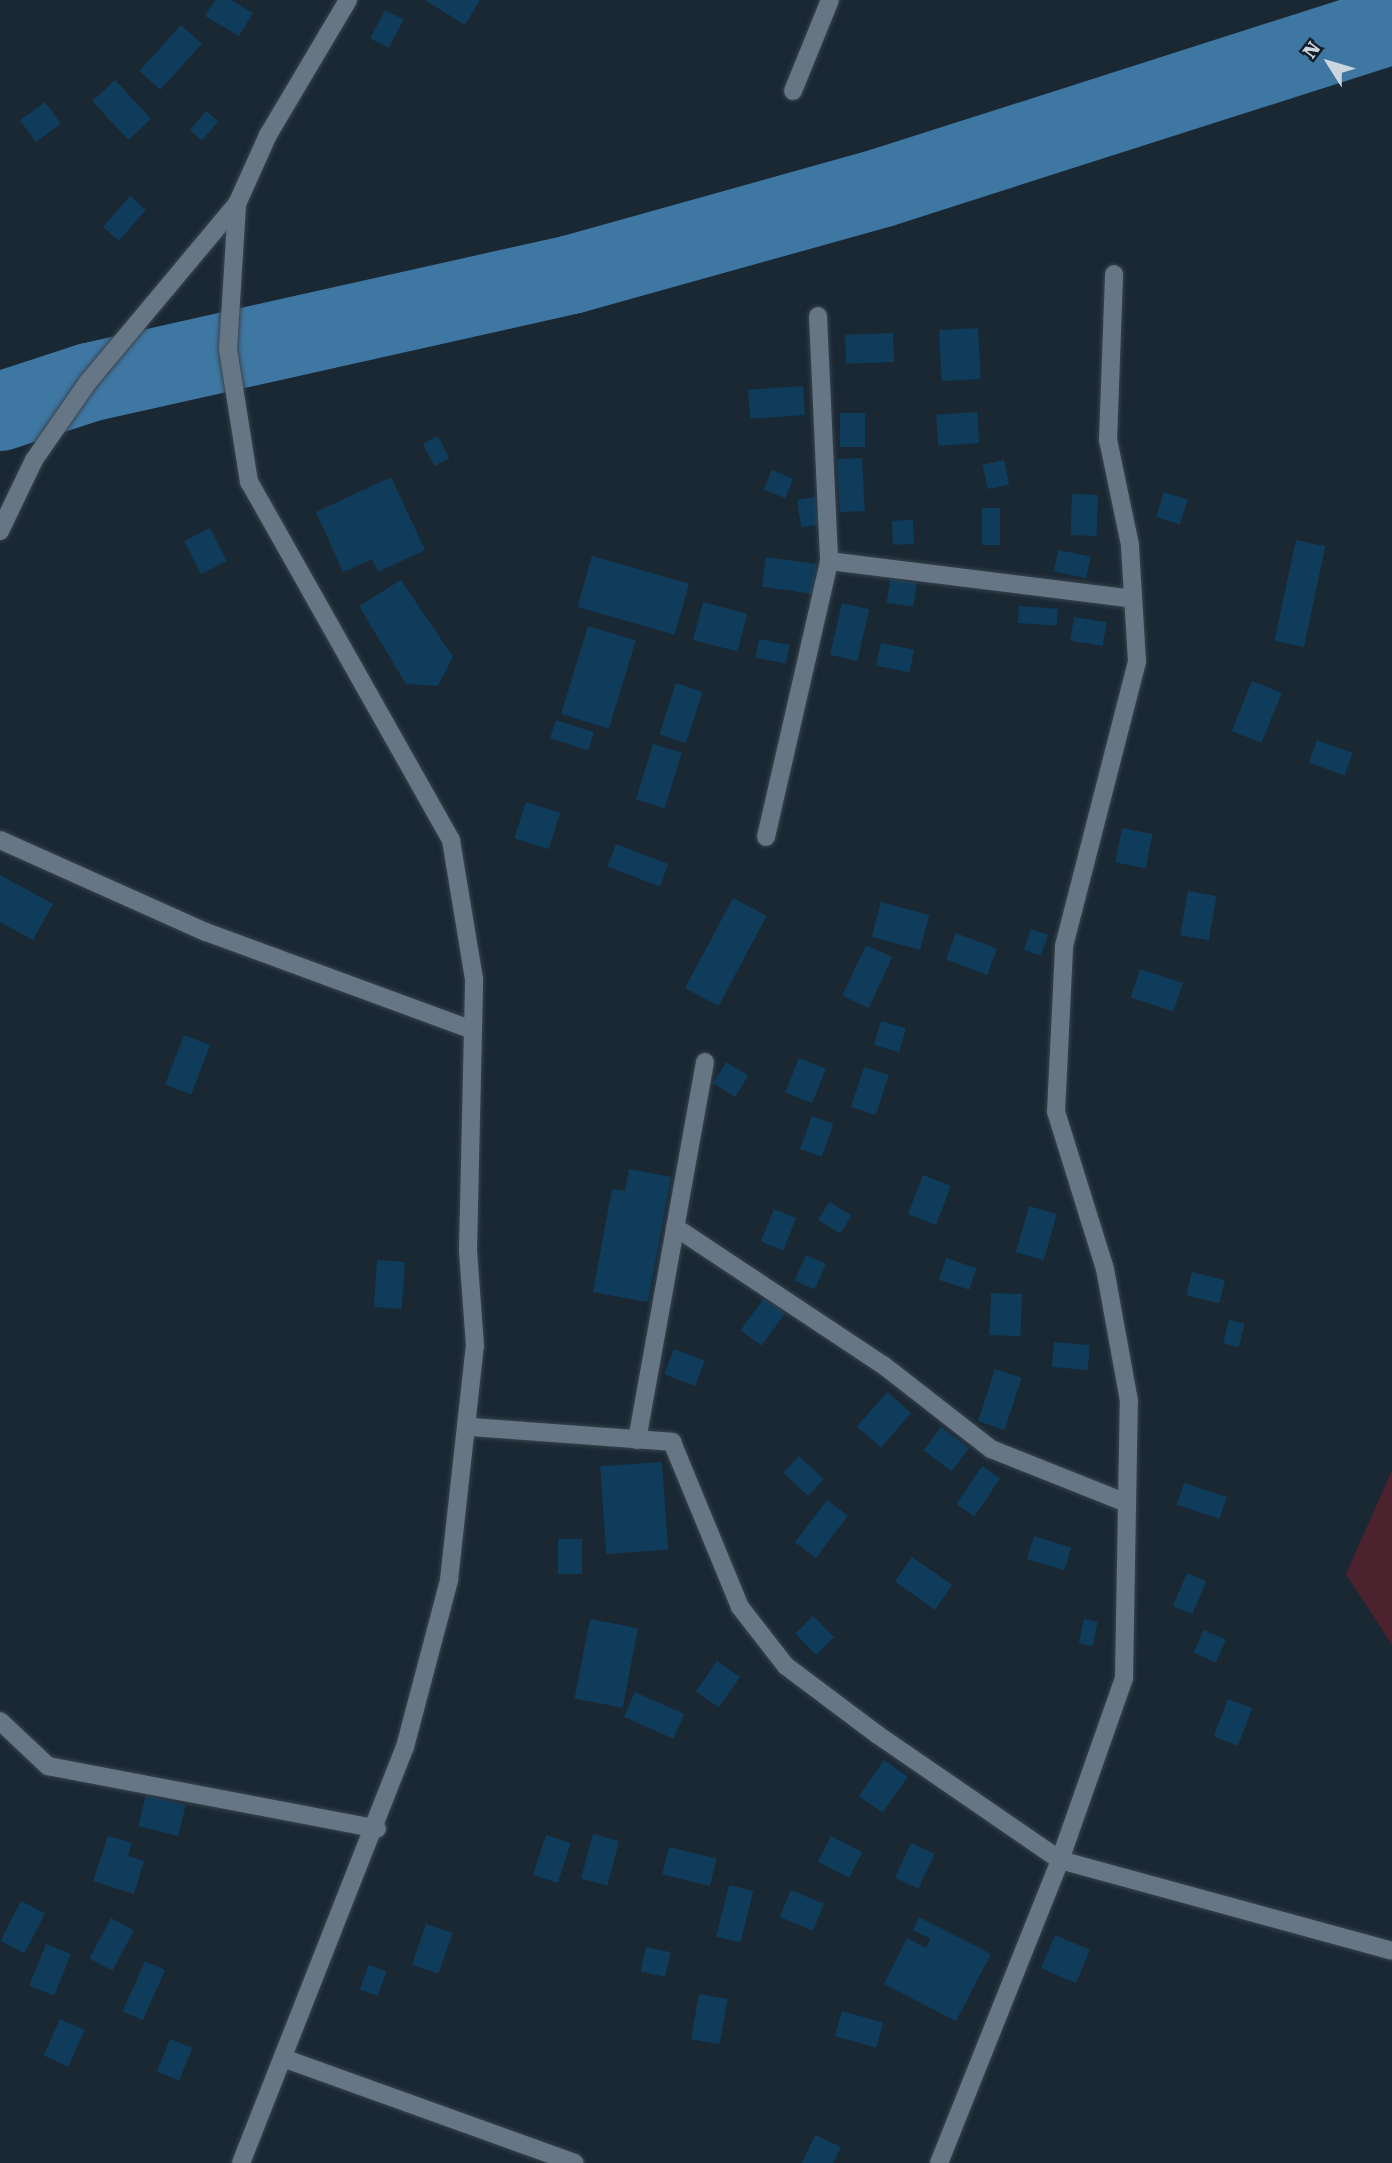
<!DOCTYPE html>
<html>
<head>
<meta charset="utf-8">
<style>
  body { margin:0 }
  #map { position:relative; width:1392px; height:2163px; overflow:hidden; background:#1a2833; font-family:"Roboto Serif",serif }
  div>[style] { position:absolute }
  .green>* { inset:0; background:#4b222d }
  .river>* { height:79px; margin:-39.5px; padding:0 39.5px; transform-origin:39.5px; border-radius:39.5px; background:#3f77a3 }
  .building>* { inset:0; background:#0f3c5b; transform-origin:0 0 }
  .roads { filter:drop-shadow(0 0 2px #38434e) drop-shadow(0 0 2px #38434e) }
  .minor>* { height:18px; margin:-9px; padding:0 9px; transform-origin:9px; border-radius:9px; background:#667684 }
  span { translate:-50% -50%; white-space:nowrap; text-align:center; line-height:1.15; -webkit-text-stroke:7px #111e29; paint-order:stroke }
  .north { position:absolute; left:1294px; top:28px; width:70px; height:70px; -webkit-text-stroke:5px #111e29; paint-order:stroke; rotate:307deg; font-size:19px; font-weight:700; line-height:28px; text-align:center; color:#cdd6de }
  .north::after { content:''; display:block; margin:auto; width:24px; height:32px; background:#cdd6de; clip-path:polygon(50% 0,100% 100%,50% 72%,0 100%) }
</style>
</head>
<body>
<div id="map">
  <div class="green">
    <i style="clip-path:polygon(1392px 1470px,1392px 1645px,1346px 1574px)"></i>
  </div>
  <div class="river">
    <i style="left:0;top:411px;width:93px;rotate:-18.2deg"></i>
    <i style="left:88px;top:382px;width:495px;rotate:-12.6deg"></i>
    <i style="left:571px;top:274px;width:323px;rotate:-15.6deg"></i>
    <i style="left:882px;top:187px;width:535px;rotate:-17.72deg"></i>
  </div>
  <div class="building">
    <i style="clip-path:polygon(215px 0,231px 0,253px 13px,239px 36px,205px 16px)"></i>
    <i style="clip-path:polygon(425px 0,480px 0,465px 25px)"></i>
    <i style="left:385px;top:10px;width:21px;height:32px;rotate:28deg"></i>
    <i style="left:181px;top:25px;width:28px;height:62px;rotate:42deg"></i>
    <i style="left:115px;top:80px;width:53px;height:31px;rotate:47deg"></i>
    <i style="left:45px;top:102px;width:27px;height:31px;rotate:54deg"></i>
    <i style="left:206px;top:111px;width:16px;height:25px;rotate:40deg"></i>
    <i style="left:130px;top:196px;width:21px;height:41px;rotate:41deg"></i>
    <i style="left:978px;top:328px;width:51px;height:39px;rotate:87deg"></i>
    <i style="left:893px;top:333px;width:29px;height:48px;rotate:88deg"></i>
    <i style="left:803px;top:386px;width:29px;height:55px;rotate:86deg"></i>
    <i style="left:977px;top:412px;width:31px;height:41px;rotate:86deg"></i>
    <i style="left:840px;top:413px;width:25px;height:34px"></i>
    <i style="left:438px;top:436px;width:25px;height:17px;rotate:63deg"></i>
    <i style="left:862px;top:458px;width:53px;height:25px;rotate:87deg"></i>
    <i style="left:1004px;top:460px;width:25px;height:22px;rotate:78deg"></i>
    <i style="left:772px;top:470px;width:23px;height:21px;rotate:23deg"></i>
    <i style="clip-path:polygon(391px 477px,425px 550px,378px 572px,372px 559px,343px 572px,316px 512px)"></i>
    <i style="left:1164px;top:492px;width:25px;height:26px;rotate:18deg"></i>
    <i style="left:1072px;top:494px;width:26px;height:41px;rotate:2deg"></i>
    <i style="left:815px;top:497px;width:28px;height:18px;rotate:82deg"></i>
    <i style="left:982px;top:508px;width:18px;height:37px"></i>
    <i style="left:913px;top:520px;width:24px;height:21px;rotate:88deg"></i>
    <i style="left:210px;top:528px;width:37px;height:29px;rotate:63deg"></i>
    <i style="left:1296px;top:540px;width:30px;height:103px;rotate:12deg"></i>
    <i style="left:1058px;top:550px;width:33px;height:22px;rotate:11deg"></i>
    <i style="left:592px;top:556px;width:101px;height:53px;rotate:16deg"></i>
    <i style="left:766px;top:557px;width:51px;height:30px;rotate:8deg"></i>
    <i style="left:890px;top:579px;width:27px;height:24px;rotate:8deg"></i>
    <i style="clip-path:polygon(401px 580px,453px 657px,438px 686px,406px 684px,359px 606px)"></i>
    <i style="left:703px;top:602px;width:46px;height:39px;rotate:15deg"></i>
    <i style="left:842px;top:603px;width:28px;height:53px;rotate:13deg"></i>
    <i style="left:1019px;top:606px;width:39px;height:17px;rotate:4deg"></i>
    <i style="left:1074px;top:617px;width:33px;height:24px;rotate:9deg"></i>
    <i style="left:588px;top:626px;width:50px;height:92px;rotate:17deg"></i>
    <i style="left:759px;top:639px;width:31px;height:19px;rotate:11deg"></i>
    <i style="left:881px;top:643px;width:34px;height:23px;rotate:12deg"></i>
    <i style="left:1252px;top:681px;width:32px;height:54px;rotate:22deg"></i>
    <i style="left:676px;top:683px;width:28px;height:54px;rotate:18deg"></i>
    <i style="left:556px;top:720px;width:40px;height:19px;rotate:18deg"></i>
    <i style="left:1317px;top:740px;width:38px;height:24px;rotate:20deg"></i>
    <i style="left:653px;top:744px;width:30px;height:58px;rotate:17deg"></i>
    <i style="left:526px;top:802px;width:36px;height:38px;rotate:18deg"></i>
    <i style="left:1122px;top:828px;width:31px;height:35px;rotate:11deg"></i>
    <i style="left:616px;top:844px;width:56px;height:24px;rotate:21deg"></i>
    <i style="clip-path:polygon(0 875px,53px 904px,33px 940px,0 922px)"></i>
    <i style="left:1188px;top:891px;width:29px;height:45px;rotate:10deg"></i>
    <i style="left:733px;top:898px;width:38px;height:102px;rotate:28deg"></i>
    <i style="left:881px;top:902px;width:50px;height:36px;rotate:15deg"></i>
    <i style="left:1031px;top:929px;width:18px;height:22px;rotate:19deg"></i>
    <i style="left:956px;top:933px;width:44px;height:28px;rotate:21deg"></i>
    <i style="left:866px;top:945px;width:29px;height:56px;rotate:25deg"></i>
    <i style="left:1140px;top:969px;width:45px;height:30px;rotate:18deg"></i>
    <i style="left:881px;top:1021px;width:26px;height:25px;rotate:16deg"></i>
    <i style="left:184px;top:1035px;width:28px;height:53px;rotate:21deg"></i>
    <i style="left:799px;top:1058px;width:29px;height:37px;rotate:22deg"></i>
    <i style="left:726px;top:1062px;width:26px;height:25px;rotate:31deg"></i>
    <i style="left:864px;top:1067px;width:26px;height:42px;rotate:18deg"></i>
    <i style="left:812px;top:1116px;width:23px;height:35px;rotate:20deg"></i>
    <i style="clip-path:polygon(629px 1169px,671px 1177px,648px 1302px,593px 1292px,612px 1189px,625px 1191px)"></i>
    <i style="left:923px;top:1175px;width:30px;height:42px;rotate:21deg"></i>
    <i style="left:829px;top:1202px;width:26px;height:21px;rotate:31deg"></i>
    <i style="left:1029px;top:1206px;width:29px;height:48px;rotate:16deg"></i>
    <i style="left:774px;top:1209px;width:24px;height:35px;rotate:22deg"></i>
    <i style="left:806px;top:1255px;width:22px;height:28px;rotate:24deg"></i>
    <i style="left:946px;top:1258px;width:32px;height:23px;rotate:18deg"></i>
    <i style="left:377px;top:1260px;width:28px;height:47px;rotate:4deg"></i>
    <i style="left:1192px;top:1272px;width:34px;height:24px;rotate:14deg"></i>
    <i style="left:991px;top:1293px;width:31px;height:42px;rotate:2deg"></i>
    <i style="left:764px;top:1298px;width:26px;height:40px;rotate:36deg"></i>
    <i style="left:1229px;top:1320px;width:16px;height:24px;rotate:14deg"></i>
    <i style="left:1054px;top:1342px;width:36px;height:25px;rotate:5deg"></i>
    <i style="left:674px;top:1349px;width:33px;height:27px;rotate:21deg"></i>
    <i style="left:995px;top:1369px;width:28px;height:55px;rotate:18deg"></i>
    <i style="left:887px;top:1392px;width:32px;height:46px;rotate:41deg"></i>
    <i style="left:941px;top:1427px;width:35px;height:29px;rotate:37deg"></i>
    <i style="left:799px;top:1456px;width:34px;height:23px;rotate:43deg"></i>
    <i style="left:662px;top:1462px;width:88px;height:62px;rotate:86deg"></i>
    <i style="left:982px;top:1466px;width:22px;height:46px;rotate:34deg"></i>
    <i style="left:1184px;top:1483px;width:45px;height:23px;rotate:18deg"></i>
    <i style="left:827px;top:1500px;width:26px;height:53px;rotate:37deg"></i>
    <i style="left:1034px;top:1536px;width:39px;height:24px;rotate:17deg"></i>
    <i style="left:558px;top:1539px;width:24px;height:35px"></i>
    <i style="left:912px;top:1557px;width:49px;height:30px;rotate:35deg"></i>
    <i style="left:1187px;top:1573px;width:21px;height:36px;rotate:23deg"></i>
    <i style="left:813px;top:1616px;width:30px;height:25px;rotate:45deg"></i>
    <i style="left:590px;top:1619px;width:49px;height:81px;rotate:11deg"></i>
    <i style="left:1084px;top:1619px;width:14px;height:25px;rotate:12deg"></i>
    <i style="left:1204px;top:1630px;width:24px;height:25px;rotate:24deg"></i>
    <i style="left:717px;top:1661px;width:28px;height:37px;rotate:35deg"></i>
    <i style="left:635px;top:1692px;width:54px;height:27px;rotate:24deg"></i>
    <i style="left:1228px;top:1699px;width:26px;height:40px;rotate:21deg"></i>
    <i style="left:884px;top:1760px;width:29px;height:44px;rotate:35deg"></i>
    <i style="left:146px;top:1795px;width:41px;height:32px;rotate:14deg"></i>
    <i style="left:593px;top:1834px;width:27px;height:46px;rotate:15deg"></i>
    <i style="left:546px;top:1835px;width:26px;height:42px;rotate:18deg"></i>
    <i style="clip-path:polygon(108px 1836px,132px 1843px,128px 1856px,144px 1861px,134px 1894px,93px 1881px)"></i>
    <i style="left:831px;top:1836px;width:35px;height:29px;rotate:27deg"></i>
    <i style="left:911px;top:1843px;width:26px;height:38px;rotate:25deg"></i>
    <i style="left:669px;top:1847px;width:49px;height:28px;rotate:14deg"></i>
    <i style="left:729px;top:1885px;width:25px;height:53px;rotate:14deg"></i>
    <i style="left:791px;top:1890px;width:36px;height:29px;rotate:23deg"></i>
    <i style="left:21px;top:1901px;width:27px;height:45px;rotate:27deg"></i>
    <i style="clip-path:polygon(919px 1917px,991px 1954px,956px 2021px,884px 1984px,907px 1938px,926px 1948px,931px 1939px,913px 1930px)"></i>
    <i style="left:111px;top:1918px;width:26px;height:46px;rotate:28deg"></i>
    <i style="left:426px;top:1924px;width:28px;height:43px;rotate:19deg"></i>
    <i style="left:1055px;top:1935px;width:38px;height:36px;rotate:23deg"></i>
    <i style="left:46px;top:1944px;width:27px;height:45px;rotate:22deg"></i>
    <i style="left:646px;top:1947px;width:25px;height:25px;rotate:12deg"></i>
    <i style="left:145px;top:1961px;width:22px;height:55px;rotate:24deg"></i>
    <i style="left:369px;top:1965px;width:19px;height:26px;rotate:21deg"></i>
    <i style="left:699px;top:1994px;width:29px;height:46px;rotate:10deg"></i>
    <i style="left:842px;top:2011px;width:43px;height:26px;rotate:16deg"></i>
    <i style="left:60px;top:2019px;width:27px;height:40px;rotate:24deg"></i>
    <i style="left:170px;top:2039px;width:24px;height:35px;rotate:22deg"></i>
    <i style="clip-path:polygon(815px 2135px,841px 2147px,833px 2163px,802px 2163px)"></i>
  </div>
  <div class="roads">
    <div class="minor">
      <i style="left:793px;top:91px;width:98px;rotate:-67.9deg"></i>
      <i style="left:818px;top:316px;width:245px;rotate:87.4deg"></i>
      <i style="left:0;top:531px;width:79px;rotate:-64.4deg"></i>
      <i style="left:34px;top:460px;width:95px;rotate:-55.3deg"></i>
      <i style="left:88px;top:382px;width:232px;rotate:-50.1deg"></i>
      <i style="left:766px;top:837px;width:283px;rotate:-77.1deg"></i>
      <i style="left:829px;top:561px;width:306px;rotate:7.1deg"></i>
      <i style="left:0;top:840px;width:226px;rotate:24.1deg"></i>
      <i style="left:206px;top:932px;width:284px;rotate:20.2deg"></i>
      <i style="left:675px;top:1227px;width:250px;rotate:33.6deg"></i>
      <i style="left:883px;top:1365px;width:137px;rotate:37.9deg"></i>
      <i style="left:991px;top:1449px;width:146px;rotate:21.7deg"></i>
      <i style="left:470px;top:1427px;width:203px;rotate:4.2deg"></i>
      <i style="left:672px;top:1442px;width:178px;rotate:67.6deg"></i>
      <i style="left:740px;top:1607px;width:75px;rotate:52.1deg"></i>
      <i style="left:786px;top:1666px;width:115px;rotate:36.9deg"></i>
      <i style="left:878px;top:1735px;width:221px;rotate:34.5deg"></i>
      <i style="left:1060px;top:1860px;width:344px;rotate:15.3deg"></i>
      <i style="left:637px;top:1440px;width:384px;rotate:-79.8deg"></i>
      <i style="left:0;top:1721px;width:66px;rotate:43.2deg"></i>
      <i style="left:48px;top:1766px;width:335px;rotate:10.8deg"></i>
      <i style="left:283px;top:2058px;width:310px;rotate:19.8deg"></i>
      <i style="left:241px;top:2163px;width:447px;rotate:-68.5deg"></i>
      <i style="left:405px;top:1747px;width:173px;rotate:-75.2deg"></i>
      <i style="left:449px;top:1580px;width:235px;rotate:-83.7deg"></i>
      <i style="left:475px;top:1346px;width:96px;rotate:-94.2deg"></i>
      <i style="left:468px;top:1250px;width:271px;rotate:-88.7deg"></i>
      <i style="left:474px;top:979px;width:141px;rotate:-99.4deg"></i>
      <i style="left:451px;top:840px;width:411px;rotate:-119.4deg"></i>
      <i style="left:249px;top:482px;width:135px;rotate:-99deg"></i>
      <i style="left:228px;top:349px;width:145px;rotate:-86.4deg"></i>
      <i style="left:237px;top:204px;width:76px;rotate:-65.8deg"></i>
      <i style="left:268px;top:135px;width:157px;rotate:-59.3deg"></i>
      <i style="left:939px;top:2163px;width:326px;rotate:-68.2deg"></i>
      <i style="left:1060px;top:1860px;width:193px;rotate:-70.6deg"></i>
      <i style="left:1124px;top:1678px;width:277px;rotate:-89deg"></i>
      <i style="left:1129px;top:1401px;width:134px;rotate:-100.3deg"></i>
      <i style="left:1105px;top:1269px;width:164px;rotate:-107.3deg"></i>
      <i style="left:1056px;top:1112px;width:166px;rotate:-87.2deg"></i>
      <i style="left:1064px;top:946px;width:294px;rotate:-75.6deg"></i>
      <i style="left:1137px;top:661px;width:116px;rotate:-93.5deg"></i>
      <i style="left:1130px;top:545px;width:107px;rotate:-101.8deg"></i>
      <i style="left:1108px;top:440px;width:166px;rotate:-87.9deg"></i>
    </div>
  </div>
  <div class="north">N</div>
</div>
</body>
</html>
